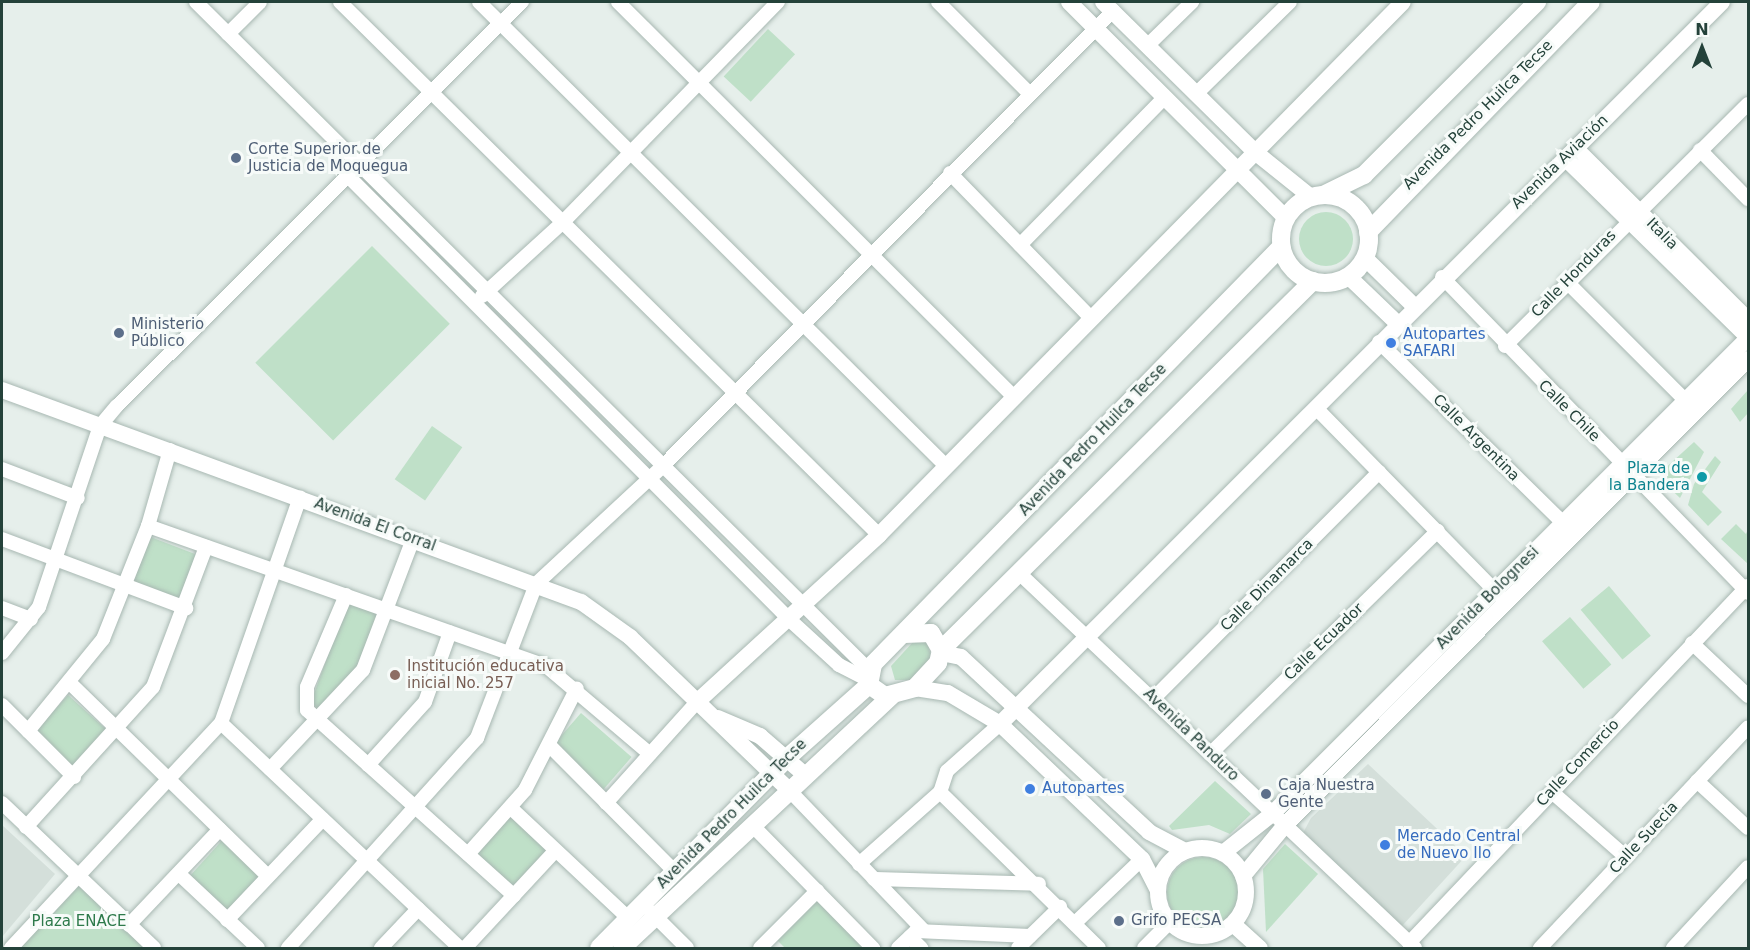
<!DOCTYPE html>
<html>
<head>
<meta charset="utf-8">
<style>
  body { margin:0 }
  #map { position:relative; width:1750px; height:950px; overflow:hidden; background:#e6efeb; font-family:"DejaVu Sans",sans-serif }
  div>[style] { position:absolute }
  .built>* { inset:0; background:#d4dfda }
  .green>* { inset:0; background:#bfe0c8; transform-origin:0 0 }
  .round { border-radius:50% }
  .roads { filter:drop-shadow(0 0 2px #a8b8b2) drop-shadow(0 0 2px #a8b8b2) }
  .minor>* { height:14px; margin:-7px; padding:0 7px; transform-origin:7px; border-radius:7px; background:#fff }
  .tertiary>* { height:16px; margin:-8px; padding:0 8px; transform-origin:8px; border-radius:8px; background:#fff }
  .tertiary>.ring { margin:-8px; padding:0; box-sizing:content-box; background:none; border:16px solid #fff; border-radius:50% }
  .secondary>* { height:18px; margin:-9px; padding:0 9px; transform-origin:9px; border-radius:9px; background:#fff }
  .secondary>.ring { margin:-9px; padding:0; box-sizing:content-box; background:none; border:18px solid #fff; border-radius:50% }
  .dots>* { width:16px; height:16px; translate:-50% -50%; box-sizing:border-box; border:3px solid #f7fbf9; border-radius:50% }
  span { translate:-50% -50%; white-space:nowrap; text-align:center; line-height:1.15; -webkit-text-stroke:6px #f7fbf9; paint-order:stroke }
  .street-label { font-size:15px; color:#24423a }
  .service-label { font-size:15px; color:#4e5e75 }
  .left { translate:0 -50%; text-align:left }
  .shop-label { font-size:15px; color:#366cbe }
  .culture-label { font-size:15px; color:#0d838f }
  .right { translate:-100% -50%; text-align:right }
  .education-label { font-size:15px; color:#785e54 }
  .park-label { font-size:15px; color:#2d7a4b }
  .frame { position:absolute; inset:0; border:3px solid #24423a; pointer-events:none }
  .north { position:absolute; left:1672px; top:18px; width:60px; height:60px; -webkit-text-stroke:4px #f7fbf9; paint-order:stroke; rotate:0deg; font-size:16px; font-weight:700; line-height:24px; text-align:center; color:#24423a }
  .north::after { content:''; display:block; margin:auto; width:21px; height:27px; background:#24423a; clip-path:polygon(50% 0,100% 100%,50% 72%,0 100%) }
</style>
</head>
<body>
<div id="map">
  <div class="built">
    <i style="clip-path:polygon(1368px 764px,1466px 856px,1402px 926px,1303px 833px,1311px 818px)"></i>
    <i style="clip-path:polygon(2px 825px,55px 874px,2px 937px)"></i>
  </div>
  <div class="green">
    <i style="left:768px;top:29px;width:37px;height:65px;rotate:43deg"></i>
    <i class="round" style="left:1299px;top:212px;width:54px;height:54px"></i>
    <i style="left:372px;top:246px;width:110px;height:165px;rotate:45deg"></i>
    <i style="clip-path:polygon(1748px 390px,1748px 413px,1740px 422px,1731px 409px)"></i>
    <i style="left:432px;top:426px;width:37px;height:65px;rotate:35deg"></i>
    <i style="clip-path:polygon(1694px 442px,1704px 452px,1680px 498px,1660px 479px,1661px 472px)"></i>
    <i style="clip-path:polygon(1715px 456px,1721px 462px,1702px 492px,1722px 512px,1708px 526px,1688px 505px,1694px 484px)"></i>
    <i style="clip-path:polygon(1736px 524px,1746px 534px,1748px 529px,1748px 564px,1721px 539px)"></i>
    <i style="left:148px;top:536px;width:56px;height:49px;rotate:21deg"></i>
    <i style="left:1609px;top:586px;width:65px;height:37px;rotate:50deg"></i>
    <i style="clip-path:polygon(348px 600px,383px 613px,368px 653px,322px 712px,311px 702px)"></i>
    <i style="left:1570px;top:617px;width:63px;height:37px;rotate:49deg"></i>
    <i style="clip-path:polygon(913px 642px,928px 642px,931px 658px,910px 680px,895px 680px,891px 666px)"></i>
    <i style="left:68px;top:695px;width:57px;height:50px;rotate:42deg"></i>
    <i style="left:581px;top:713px;width:67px;height:43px;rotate:41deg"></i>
    <i style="clip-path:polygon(1215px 781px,1251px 814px,1230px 834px,1209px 825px,1172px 830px,1169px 826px)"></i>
    <i style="left:512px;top:813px;width:54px;height:57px;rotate:44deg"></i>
    <i style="left:226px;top:836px;width:55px;height:57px;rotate:42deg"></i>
    <i style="clip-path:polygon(1285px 844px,1318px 874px,1266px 932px,1263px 869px)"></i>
    <i class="round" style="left:1167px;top:857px;width:72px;height:72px"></i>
    <i style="clip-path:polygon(79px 886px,145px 948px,19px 948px)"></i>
    <i style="clip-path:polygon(816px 899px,866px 948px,785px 948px,776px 939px)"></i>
  </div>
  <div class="roads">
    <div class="minor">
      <i style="left:196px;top:2px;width:948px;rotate:44.79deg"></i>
      <i style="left:340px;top:2px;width:758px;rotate:44.68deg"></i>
      <i style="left:479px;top:2px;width:658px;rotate:44.82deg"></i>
      <i style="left:618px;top:2px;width:559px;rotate:44.93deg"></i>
      <i style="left:938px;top:2px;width:129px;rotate:45deg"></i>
      <i style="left:228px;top:34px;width:45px;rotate:-45deg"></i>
      <i style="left:1148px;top:45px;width:62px;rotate:-44.3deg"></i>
      <i style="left:1197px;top:93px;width:130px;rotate:-44.4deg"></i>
      <i style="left:1700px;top:150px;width:69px;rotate:45.6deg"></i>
      <i style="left:950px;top:173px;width:202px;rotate:45.8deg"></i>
      <i style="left:347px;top:175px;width:629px;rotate:45.13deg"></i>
      <i style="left:791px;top:621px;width:65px;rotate:42.5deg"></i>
      <i style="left:839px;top:665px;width:33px;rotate:27deg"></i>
      <i style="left:1020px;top:245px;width:207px;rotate:-45.6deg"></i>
      <i style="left:1442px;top:277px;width:440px;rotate:45.9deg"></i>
      <i style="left:1566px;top:281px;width:178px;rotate:45deg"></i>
      <i style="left:482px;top:296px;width:110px;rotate:-42.4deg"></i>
      <i style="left:563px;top:222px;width:308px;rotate:-45.7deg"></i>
      <i style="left:1379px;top:342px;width:268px;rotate:44.5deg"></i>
      <i style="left:1505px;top:346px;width:343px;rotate:-44.9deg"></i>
      <i style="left:1316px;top:408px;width:264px;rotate:45.6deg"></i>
      <i style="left:2px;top:469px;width:81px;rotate:20.9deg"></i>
      <i style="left:148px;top:526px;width:422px;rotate:19.4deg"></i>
      <i style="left:546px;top:666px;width:136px;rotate:40.2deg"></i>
      <i style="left:2px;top:539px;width:197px;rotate:20.6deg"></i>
      <i style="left:1018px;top:572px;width:547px;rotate:43.44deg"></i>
      <i style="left:346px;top:595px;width:100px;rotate:113deg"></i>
      <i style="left:307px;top:687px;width:23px;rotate:90deg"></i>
      <i style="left:307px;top:710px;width:278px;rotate:41.9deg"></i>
      <i style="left:2px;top:608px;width:31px;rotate:21deg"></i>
      <i style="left:1692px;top:643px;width:77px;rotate:43.4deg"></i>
      <i style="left:2px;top:653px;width:59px;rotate:-51.2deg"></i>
      <i style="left:39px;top:607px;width:191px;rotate:-71.4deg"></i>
      <i style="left:100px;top:426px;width:26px;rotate:-50deg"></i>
      <i style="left:117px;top:406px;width:572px;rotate:-44.93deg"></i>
      <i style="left:71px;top:684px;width:275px;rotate:44.3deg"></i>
      <i style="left:1154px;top:698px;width:319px;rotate:-45.1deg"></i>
      <i style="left:2px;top:705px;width:102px;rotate:45deg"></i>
      <i style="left:221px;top:723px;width:328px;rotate:43.3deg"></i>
      <i style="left:1000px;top:724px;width:71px;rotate:138.4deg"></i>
      <i style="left:947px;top:771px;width:22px;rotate:108deg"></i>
      <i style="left:940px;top:792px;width:223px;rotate:44.5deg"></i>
      <i style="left:28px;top:731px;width:119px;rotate:-50.8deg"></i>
      <i style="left:103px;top:639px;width:122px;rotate:-68.3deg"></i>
      <i style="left:148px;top:526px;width:79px;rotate:-73.9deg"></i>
      <i style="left:550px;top:746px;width:176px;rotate:45.2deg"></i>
      <i style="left:1210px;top:754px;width:319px;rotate:-44.4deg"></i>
      <i style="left:368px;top:765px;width:85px;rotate:-47.9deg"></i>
      <i style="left:425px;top:702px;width:74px;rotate:-70.3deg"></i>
      <i style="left:270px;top:769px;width:136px;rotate:-46.8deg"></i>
      <i style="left:363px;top:670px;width:140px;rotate:-69.1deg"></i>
      <i style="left:1697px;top:781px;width:69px;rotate:42.7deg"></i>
      <i style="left:789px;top:790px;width:195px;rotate:46.2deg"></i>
      <i style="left:1552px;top:792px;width:98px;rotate:41.3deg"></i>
      <i style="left:2px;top:803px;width:210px;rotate:43.6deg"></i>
      <i style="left:606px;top:803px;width:137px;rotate:-48deg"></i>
      <i style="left:511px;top:808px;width:161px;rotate:43.2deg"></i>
      <i style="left:752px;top:825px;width:173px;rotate:45.5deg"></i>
      <i style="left:26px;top:827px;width:189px;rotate:-47.8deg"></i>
      <i style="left:153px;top:687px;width:150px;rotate:-69.3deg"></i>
      <i style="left:468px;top:854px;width:86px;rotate:-48.3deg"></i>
      <i style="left:525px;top:790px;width:114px;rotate:-63deg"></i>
      <i style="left:859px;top:864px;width:108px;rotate:-41.6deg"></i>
      <i style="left:179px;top:874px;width:108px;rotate:43.1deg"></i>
      <i style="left:874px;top:879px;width:165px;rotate:1.7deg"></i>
      <i style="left:651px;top:912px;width:51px;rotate:45deg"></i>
      <i style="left:227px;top:920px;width:139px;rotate:-46.5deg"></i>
      <i style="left:1075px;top:923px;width:93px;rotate:-43.7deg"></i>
      <i style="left:129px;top:925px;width:132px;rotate:-46.5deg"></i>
      <i style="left:910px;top:937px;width:16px;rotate:45deg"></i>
      <i style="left:1409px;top:943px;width:492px;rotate:-46.5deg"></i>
      <i style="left:11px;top:948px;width:308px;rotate:-47deg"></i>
      <i style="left:221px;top:723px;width:239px;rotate:-70.7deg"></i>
      <i style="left:288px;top:948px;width:283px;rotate:-48deg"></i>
      <i style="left:477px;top:738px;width:165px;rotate:-69deg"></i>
      <i style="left:536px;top:584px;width:175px;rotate:-42.9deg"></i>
      <i style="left:664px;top:465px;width:639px;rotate:-45.32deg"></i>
      <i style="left:381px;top:948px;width:54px;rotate:-46.5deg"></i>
      <i style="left:465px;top:948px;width:132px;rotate:-47.1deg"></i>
      <i style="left:760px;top:948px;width:81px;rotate:-45deg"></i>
      <i style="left:898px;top:948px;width:25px;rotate:-43deg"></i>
      <i style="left:916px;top:931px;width:114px;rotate:2.5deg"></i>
      <i style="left:1018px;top:948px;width:59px;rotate:-44.3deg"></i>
      <i style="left:1144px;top:948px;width:37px;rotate:-45deg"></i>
      <i style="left:1540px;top:948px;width:303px;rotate:-46.7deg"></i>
      <i style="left:1673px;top:948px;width:110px;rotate:-47.2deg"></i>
    </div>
    <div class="tertiary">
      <i style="left:1069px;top:2px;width:306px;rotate:44.9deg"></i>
      <i style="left:1103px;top:2px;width:214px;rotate:44.6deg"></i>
      <i style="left:1255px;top:152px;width:72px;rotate:38.8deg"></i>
      <i style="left:1575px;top:148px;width:244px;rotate:44.8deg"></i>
      <i style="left:1565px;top:158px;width:256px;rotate:44.4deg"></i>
      <i style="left:1365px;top:258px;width:70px;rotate:44.4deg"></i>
      <i style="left:1348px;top:276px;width:69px;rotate:43.8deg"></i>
      <i style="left:2px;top:390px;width:617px;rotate:20.11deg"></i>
      <i style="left:581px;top:602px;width:60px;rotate:35.5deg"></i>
      <i style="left:630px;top:637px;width:221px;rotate:43.9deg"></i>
      <i style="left:941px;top:653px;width:20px;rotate:11deg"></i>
      <i style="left:961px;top:657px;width:257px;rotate:42.9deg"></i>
      <i style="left:1149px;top:832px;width:41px;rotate:27.8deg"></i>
      <i style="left:915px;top:688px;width:33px;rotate:9deg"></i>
      <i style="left:948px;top:693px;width:61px;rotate:30.8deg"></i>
      <i style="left:1000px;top:724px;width:196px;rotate:43.6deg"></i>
      <i style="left:1142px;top:859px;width:35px;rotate:63deg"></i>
      <i style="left:698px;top:701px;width:246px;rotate:-42.5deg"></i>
      <i style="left:879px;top:535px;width:747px;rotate:-45.49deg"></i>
      <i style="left:718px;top:718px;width:46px;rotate:23.2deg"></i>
      <i style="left:760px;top:736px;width:60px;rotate:40.9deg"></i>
      <i style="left:1000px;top:724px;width:1021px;rotate:-45deg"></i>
      <i class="ring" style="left:1158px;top:848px;width:72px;height:72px"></i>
      <i style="left:1223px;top:853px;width:63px;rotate:-38.5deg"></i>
      <i style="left:1272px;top:814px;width:673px;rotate:-45deg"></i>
      <i style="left:1243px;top:876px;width:66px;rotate:-50.5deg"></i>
      <i style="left:1285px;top:825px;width:657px;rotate:-45.19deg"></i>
      <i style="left:1233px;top:924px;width:36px;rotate:42deg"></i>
    </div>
    <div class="secondary">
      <i style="left:1323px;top:195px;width:46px;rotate:-26deg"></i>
      <i style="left:1364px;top:175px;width:245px;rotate:-45deg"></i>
      <i class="ring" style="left:1281px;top:195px;width:70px;height:70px"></i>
      <i style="left:1368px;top:232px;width:320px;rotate:-45.9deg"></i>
      <i style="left:904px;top:634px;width:27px;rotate:-2deg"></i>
      <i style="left:931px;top:633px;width:20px;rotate:60deg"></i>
      <i style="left:941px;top:650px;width:13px;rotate:103deg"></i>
      <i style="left:938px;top:663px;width:34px;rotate:133deg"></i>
      <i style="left:915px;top:688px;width:31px;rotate:165deg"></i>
      <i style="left:885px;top:696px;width:19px;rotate:-145deg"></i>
      <i style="left:869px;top:685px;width:21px;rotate:-79deg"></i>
      <i style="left:873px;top:664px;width:583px;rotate:-45.63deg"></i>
      <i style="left:941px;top:650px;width:524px;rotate:-44.77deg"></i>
      <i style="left:599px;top:948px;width:267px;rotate:-45.3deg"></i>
      <i style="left:787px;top:758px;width:110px;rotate:-41.7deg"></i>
      <i style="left:622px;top:948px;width:369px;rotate:-43.1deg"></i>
    </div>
  </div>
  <div class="dots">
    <i style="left:236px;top:158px;background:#5c6f8a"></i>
    <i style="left:119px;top:333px;background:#5c6f8a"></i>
    <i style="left:1391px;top:343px;background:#3f7fe0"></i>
    <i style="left:1702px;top:477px;background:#0f9aa8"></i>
    <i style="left:395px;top:675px;background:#8d6e63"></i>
    <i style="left:1030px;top:789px;background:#3f7fe0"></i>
    <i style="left:1266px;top:794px;background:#5c6f8a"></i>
    <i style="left:1385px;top:845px;background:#3f7fe0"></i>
    <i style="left:1119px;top:921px;background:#5c6f8a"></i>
  </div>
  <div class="street-label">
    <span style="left:1478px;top:115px;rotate:-45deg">Avenida Pedro Huilca Tecse</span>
    <span style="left:1560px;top:162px;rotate:-44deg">Avenida Aviación</span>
    <span style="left:1662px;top:234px;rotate:45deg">Italia</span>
    <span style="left:1574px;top:274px;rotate:-46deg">Calle Honduras</span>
    <span style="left:1569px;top:411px;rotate:45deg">Calle Chile</span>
    <span style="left:1476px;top:438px;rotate:45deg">Calle Argentina</span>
    <span style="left:1093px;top:440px;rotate:-46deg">Avenida Pedro Huilca Tecse</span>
    <span style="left:375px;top:525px;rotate:20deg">Avenida El Corral</span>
    <span style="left:1267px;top:585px;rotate:-45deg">Calle Dinamarca</span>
    <span style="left:1488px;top:598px;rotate:-45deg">Avenida Bolognesi</span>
    <span style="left:1324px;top:642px;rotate:-44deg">Calle Ecuador</span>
    <span style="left:1191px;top:735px;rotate:44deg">Avenida Panduro</span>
    <span style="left:1578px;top:763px;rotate:-47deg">Calle Comercio</span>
    <span style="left:732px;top:814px;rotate:-45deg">Avenida Pedro Huilca Tecse</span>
    <span style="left:1644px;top:838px;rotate:-47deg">Calle Suecia</span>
  </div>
  <div class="service-label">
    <span class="left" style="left:248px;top:158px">Corte Superior de<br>Justicia de Moquegua</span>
    <span class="left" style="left:131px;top:333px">Ministerio<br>Público</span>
    <span class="left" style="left:1278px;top:794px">Caja Nuestra<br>Gente</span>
    <span class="left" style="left:1131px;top:921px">Grifo PECSA</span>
  </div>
  <div class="shop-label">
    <span class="left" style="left:1403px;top:343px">Autopartes<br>SAFARI</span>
    <span class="left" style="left:1042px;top:789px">Autopartes</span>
    <span class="left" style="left:1397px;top:845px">Mercado Central<br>de Nuevo Ilo</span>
  </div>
  <div class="culture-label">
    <span class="right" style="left:1690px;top:477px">Plaza de<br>la Bandera</span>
  </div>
  <div class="education-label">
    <span class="left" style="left:407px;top:675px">Institución educativa<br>inicial No. 257</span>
  </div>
  <div class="park-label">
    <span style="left:79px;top:922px">Plaza ENACE</span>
  </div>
  <div class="frame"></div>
  <div class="north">N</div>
</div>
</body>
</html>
